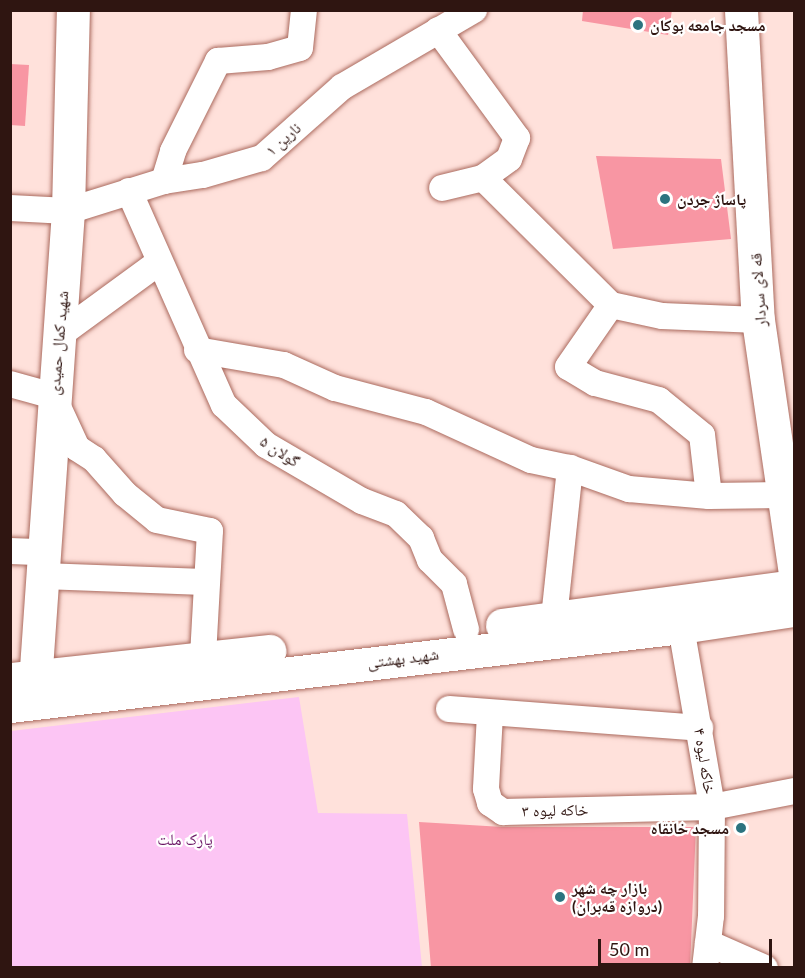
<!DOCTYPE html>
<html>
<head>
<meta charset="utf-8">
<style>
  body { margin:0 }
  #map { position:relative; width:805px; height:978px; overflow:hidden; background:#ffe1db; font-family:Lato,"Noto Naskh Arabic",sans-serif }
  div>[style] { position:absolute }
  .green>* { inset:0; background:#fcc5f4 }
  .building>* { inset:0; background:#f896a3 }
  .roads { filter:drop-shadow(0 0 2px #ab6a5e) drop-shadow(0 0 2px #ab6a5e) }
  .street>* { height:26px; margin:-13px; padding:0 13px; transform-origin:13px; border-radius:13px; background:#fff }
  .secondary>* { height:33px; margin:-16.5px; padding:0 16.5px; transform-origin:16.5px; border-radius:16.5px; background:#fff }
  .dots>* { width:16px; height:16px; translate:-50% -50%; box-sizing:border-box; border:3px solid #fff; border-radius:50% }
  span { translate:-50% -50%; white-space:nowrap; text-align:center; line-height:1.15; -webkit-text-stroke:4.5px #fff; paint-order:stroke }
  .poi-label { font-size:16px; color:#2f1511; font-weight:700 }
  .left { translate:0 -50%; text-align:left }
  .right { translate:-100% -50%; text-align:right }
  .street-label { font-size:16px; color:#2f1511 }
  .park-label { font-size:16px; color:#6b1665 }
  .frame { position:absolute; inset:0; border:12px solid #2f1511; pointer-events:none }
  .scale { position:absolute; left:598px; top:939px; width:174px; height:27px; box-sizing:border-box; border:3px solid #2f1511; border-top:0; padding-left:8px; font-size:18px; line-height:21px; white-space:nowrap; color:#2f1511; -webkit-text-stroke:4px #fff; paint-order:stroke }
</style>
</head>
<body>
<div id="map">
  <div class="green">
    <i style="clip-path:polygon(299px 697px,318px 813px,407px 814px,422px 967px,11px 967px,11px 731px)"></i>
  </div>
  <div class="building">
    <i style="clip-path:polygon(583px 10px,672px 10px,668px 35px,582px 21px)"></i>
    <i style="clip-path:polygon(10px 64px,29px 65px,25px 126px,10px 125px)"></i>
    <i style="clip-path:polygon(596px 156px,721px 159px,731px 239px,613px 249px)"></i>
    <i style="clip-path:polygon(419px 822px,503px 827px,696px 827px,690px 968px,431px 968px)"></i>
  </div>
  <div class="roads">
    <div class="street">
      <i style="left:438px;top:30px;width:134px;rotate:53.8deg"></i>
      <i style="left:517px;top:138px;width:22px;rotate:111deg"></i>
      <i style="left:509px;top:159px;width:32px;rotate:144deg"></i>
      <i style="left:483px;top:178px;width:42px;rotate:166.3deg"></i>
      <i style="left:483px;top:178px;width:180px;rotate:44.8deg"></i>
      <i style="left:164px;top:181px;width:31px;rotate:-73deg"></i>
      <i style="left:173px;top:151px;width:101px;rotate:-63.4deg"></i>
      <i style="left:218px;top:61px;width:50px;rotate:-4.6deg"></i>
      <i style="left:268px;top:57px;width:33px;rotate:-16deg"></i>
      <i style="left:300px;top:48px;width:38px;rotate:-84deg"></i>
      <i style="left:129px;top:191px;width:234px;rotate:66.1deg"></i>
      <i style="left:224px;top:405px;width:58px;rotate:43.6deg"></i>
      <i style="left:266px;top:445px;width:111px;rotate:30.3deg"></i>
      <i style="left:362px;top:501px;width:36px;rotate:21deg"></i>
      <i style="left:396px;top:514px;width:35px;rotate:44deg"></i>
      <i style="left:421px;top:538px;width:24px;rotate:68deg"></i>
      <i style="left:430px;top:560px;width:34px;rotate:45deg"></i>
      <i style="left:454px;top:584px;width:47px;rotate:75.1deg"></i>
      <i style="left:10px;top:208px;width:58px;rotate:3deg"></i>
      <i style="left:68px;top:211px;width:101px;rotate:-17.4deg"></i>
      <i style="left:164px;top:181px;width:39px;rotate:-9deg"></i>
      <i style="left:203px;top:175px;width:61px;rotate:-16.1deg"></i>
      <i style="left:262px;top:158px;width:107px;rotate:-41.6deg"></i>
      <i style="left:342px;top:87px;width:153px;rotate:-30.3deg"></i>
      <i style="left:58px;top:336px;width:125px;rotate:-36.2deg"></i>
      <i style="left:197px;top:350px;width:88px;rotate:9.8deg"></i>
      <i style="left:284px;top:365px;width:56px;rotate:24.3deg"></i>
      <i style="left:335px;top:388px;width:94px;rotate:14.8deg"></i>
      <i style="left:426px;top:412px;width:115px;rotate:24.6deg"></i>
      <i style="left:531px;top:460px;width:40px;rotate:12deg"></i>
      <i style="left:570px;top:468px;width:63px;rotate:19.6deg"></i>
      <i style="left:629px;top:489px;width:80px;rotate:5deg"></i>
      <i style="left:709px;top:496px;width:75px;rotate:-0.8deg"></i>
      <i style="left:10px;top:384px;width:45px;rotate:15.6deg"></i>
      <i style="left:53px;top:396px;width:57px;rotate:65.2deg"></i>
      <i style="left:77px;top:448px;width:20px;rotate:33deg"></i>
      <i style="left:94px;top:459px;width:47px;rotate:48.5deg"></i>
      <i style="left:125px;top:494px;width:41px;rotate:39.1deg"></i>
      <i style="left:157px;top:520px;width:54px;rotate:11.7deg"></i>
      <i style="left:210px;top:531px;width:127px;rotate:93.2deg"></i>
      <i style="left:709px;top:496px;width:61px;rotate:-96.5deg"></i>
      <i style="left:702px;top:435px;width:55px;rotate:-140.9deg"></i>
      <i style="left:659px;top:400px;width:66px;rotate:-165.1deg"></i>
      <i style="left:595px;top:383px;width:31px;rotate:-149deg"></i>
      <i style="left:568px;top:367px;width:75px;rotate:-55.3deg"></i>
      <i style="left:611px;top:305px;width:52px;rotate:12.2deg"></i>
      <i style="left:662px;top:316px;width:96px;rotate:2.4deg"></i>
      <i style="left:10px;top:551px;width:33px;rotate:2deg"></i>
      <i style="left:42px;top:576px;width:163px;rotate:2.1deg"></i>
      <i style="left:554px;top:618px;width:151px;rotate:-83.9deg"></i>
      <i style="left:681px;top:627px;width:183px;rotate:80.2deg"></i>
      <i style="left:712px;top:807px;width:109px;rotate:90.5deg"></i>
      <i style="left:711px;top:916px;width:52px;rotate:96.6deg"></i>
      <i style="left:449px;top:709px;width:252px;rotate:4.3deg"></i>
      <i style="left:490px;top:714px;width:75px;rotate:93.1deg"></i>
      <i style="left:486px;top:789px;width:15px;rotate:74deg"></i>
      <i style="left:490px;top:803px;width:16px;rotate:35deg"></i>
      <i style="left:503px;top:812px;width:209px;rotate:-1.4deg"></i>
      <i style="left:712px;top:807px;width:84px;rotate:-11deg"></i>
      <i style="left:708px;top:943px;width:62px;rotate:23.7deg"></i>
    </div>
    <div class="secondary">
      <i style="left:741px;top:10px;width:310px;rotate:86.9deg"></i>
      <i style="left:758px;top:320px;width:251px;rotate:81.7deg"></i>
      <i style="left:502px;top:625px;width:295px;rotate:-7.6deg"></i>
      <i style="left:10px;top:679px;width:261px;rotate:-6.2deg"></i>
      <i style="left:34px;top:697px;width:487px;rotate:-86deg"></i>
      <i style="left:68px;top:211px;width:201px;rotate:-88.6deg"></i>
      <i style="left:10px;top:706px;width:676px;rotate:-6.71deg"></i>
      <i style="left:681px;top:627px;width:114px;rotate:-8.6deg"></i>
    </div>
  </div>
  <div class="dots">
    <i style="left:638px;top:25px;background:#2c737f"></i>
    <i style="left:665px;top:199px;background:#2c737f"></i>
    <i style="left:741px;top:828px;background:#2c737f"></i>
    <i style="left:560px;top:897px;background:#2c737f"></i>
  </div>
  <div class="poi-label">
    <span class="left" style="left:650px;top:25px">مسجد جامعه بوکان</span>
    <span class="left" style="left:677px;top:199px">پاساژ جردن</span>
    <span class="right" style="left:729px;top:828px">مسجد خانقاه</span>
    <span class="left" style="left:572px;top:897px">بازار چه شهر<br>(دروازه قه‌بران)</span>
  </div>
  <div class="street-label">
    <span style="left:283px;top:139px;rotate:-42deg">نارین ۱</span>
    <span style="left:758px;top:290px;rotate:-94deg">قه لای سردار</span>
    <span style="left:58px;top:343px;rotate:-85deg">شهید کمال حمیدی</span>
    <span style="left:280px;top:451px;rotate:33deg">گولان ۵</span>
    <span style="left:403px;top:658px;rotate:-7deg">شهید بهشتی</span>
    <span style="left:705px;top:761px;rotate:81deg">خاکه لیوه ۴</span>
    <span style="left:555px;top:810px;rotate:-1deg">خاکه لیوه ۳</span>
  </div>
  <div class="park-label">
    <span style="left:185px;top:839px">پارک ملت</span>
  </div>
  <div class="frame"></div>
  <div class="scale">50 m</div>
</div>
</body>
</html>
